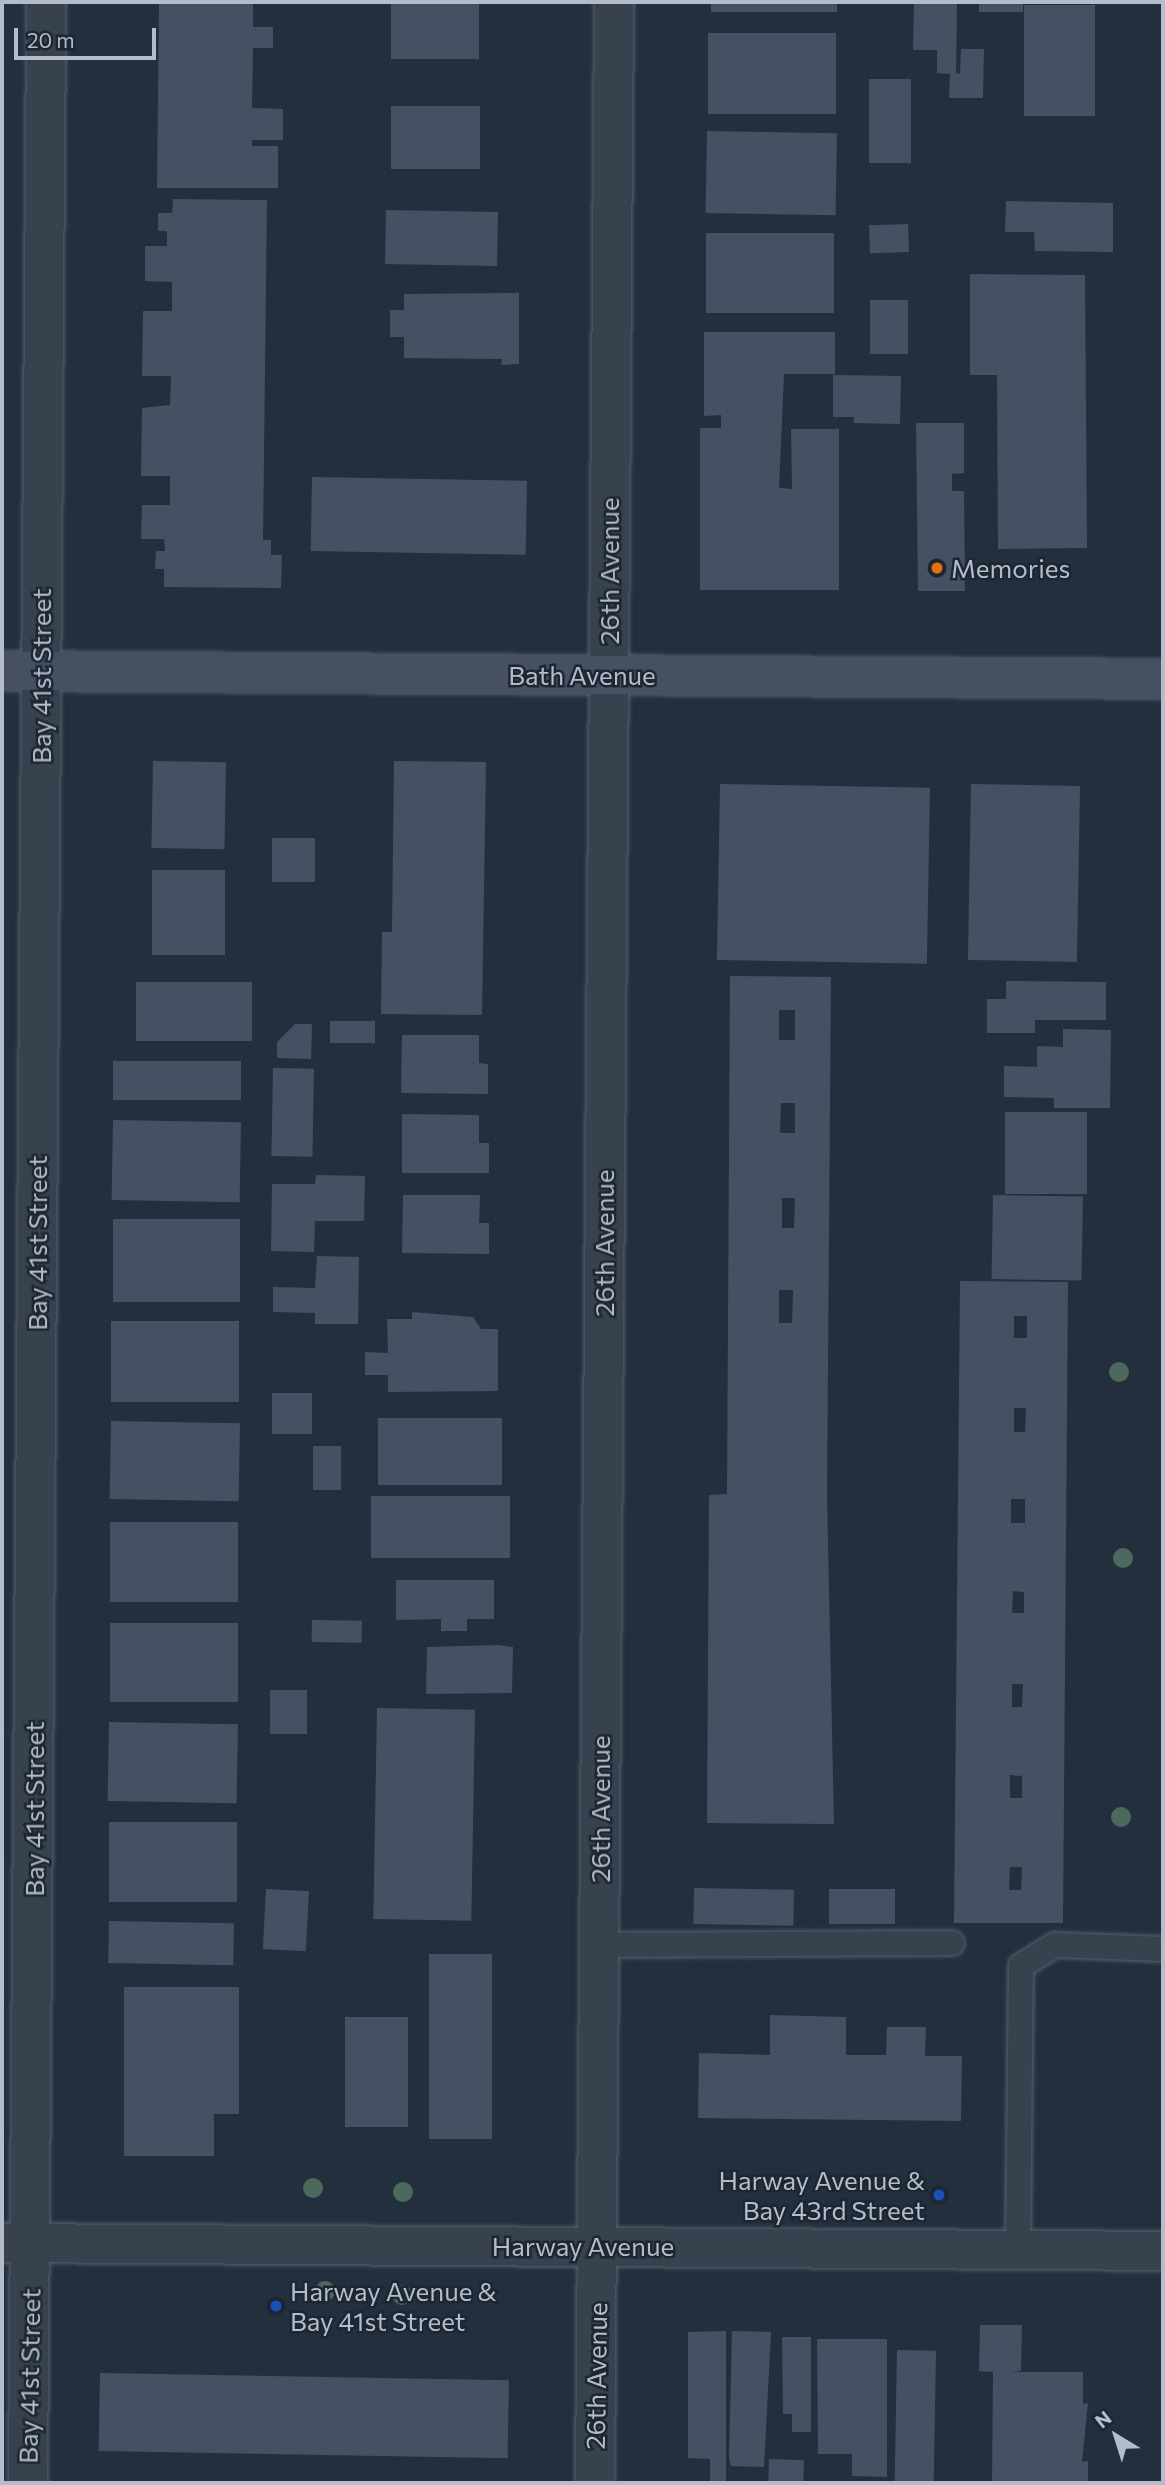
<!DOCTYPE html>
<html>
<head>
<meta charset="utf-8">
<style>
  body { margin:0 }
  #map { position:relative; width:1165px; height:2485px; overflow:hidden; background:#242f3e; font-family:Commissioner,sans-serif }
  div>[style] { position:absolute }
  .building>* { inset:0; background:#455162; transform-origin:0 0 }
  .roads { filter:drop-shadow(0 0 2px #565f6c) drop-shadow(0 0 2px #565f6c) }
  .lane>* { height:24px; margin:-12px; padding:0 12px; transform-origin:12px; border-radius:12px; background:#38414e }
  .street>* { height:38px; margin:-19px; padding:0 19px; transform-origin:19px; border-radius:19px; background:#38414e }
  .secondary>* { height:38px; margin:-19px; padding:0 19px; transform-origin:19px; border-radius:19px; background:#465061 }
  .trees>* { width:20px; height:20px; margin:-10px; border-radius:50%; background:#4b6a5d }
  .dots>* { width:19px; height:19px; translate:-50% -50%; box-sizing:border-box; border:4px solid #1d2633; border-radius:50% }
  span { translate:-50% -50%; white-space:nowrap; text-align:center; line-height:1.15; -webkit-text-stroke:5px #1d2633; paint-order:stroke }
  .poi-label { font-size:26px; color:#b4bcc9 }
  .left { translate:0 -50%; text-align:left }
  .right { translate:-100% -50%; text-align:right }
  .street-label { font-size:26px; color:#b4bcc9 }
  .frame { position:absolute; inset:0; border:4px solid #b4bcc9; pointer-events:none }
  .north { position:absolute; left:1081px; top:2401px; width:70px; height:70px; -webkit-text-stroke:5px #1d2633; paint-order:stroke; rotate:322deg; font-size:19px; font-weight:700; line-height:28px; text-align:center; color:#b4bcc9 }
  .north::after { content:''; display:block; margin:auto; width:24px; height:32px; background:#b4bcc9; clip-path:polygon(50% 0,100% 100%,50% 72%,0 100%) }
  .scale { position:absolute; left:14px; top:28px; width:142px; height:32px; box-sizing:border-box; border:4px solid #b4bcc9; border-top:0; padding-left:9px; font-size:21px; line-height:24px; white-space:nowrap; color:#b4bcc9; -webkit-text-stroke:5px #1d2633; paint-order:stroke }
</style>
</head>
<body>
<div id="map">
  <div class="building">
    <i style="clip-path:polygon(159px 2px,253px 2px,253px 27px,273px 27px,273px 48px,253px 48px,252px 108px,283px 109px,283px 140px,252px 140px,252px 146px,278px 146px,278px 188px,157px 188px)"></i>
    <i style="left:391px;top:2px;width:88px;height:57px"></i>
    <i style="left:711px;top:2px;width:126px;height:10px"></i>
    <i style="clip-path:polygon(914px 2px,957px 2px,956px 73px,960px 74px,961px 49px,984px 49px,983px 98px,949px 98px,950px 74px,937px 73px,937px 50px,913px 50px)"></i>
    <i style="left:979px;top:2px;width:44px;height:10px"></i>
    <i style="left:1095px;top:5px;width:111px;height:71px;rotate:90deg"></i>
    <i style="left:708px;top:33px;width:128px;height:81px"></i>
    <i style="left:869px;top:79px;width:42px;height:84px"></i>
    <i style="left:391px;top:106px;width:89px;height:63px"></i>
    <i style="left:707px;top:131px;width:130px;height:82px;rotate:1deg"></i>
    <i style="clip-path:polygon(173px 199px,267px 200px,263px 540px,271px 540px,271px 555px,282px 555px,281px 588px,164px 587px,164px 569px,155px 569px,156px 551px,165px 551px,164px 539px,141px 539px,142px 505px,170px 505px,170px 476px,141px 476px,142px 408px,170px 405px,171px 376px,142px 376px,143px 311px,172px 311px,172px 282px,145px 281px,145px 246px,167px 246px,167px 231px,158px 231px,158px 213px,172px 213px)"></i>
    <i style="clip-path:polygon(1006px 201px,1113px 203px,1113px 252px,1035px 251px,1034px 232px,1005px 232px)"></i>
    <i style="left:386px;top:210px;width:112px;height:54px;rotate:1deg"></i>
    <i style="left:908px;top:224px;width:28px;height:39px;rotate:88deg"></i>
    <i style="left:706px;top:233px;width:128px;height:80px"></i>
    <i style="clip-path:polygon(970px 274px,1085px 275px,1087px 548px,998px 549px,997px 375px,970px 375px)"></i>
    <i style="clip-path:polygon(519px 293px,519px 364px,501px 365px,502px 359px,404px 358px,404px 337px,390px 337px,390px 310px,404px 310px,404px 294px)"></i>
    <i style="left:870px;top:300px;width:38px;height:54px"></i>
    <i style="clip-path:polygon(704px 332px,835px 332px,835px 374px,784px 374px,779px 488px,792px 489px,791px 429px,839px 429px,839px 590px,700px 590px,700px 428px,721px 428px,721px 415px,704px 416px)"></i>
    <i style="clip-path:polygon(833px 375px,901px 376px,900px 424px,854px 423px,854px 417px,833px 417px)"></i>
    <i style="clip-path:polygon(916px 423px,964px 423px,964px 473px,952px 474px,952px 491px,964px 491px,965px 591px,918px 591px)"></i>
    <i style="left:312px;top:477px;width:215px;height:74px;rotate:1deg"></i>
    <i style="left:153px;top:761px;width:73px;height:87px;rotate:1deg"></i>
    <i style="clip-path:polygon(394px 761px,486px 762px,482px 1015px,381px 1014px,382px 932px,392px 932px)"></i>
    <i style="left:720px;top:784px;width:210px;height:176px;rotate:1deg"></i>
    <i style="left:971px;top:784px;width:109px;height:176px;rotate:1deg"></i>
    <i style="left:315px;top:838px;width:44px;height:43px;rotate:90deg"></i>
    <i style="left:152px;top:870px;width:73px;height:85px"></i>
    <i style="clip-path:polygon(evenodd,730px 976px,831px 977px,827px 1495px,834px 1824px,707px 1823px,709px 1495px,727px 1494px,730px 976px,779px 1010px,795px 1010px,795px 1040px,779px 1040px,779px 1010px,730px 976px,781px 1103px,795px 1103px,795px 1133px,780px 1133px,781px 1103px,730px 976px,782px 1198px,795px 1198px,794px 1228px,782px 1228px,782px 1198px,730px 976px,779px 1290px,793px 1290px,792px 1323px,779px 1323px,779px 1290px)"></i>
    <i style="clip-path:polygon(1006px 981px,1106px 982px,1106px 1020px,1035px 1020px,1035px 1033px,987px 1033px,987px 999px,1006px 999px)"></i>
    <i style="left:136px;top:982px;width:116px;height:59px"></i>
    <i style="left:330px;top:1021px;width:45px;height:22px"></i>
    <i style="clip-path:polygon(295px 1024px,312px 1024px,311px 1059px,277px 1058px,277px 1042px)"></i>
    <i style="clip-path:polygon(1063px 1029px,1111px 1030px,1110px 1108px,1054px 1108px,1054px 1098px,1004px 1097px,1004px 1066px,1037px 1067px,1037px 1046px,1063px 1047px)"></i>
    <i style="clip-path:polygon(402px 1035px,479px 1035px,479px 1063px,488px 1064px,488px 1094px,401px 1093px)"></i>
    <i style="left:113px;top:1061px;width:128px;height:39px"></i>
    <i style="left:273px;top:1068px;width:41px;height:88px;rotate:1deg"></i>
    <i style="left:1005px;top:1112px;width:82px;height:82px"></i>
    <i style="clip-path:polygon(402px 1114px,479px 1115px,479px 1143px,489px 1143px,489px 1173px,402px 1173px)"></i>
    <i style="left:113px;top:1120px;width:128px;height:80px;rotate:1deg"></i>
    <i style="clip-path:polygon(316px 1175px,365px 1176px,364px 1221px,315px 1221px,314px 1252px,271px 1251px,272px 1184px,315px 1184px)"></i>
    <i style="clip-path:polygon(403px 1195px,480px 1195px,479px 1223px,489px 1223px,489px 1254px,402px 1253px)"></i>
    <i style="left:993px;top:1195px;width:90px;height:84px;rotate:1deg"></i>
    <i style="left:113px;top:1219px;width:127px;height:83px"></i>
    <i style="clip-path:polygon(317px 1256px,359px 1257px,358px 1324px,315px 1324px,315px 1313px,273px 1312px,273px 1287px,315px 1288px)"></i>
    <i style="clip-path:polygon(evenodd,960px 1281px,1068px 1282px,1063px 1923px,954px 1923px,960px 1281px,1014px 1316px,1027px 1316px,1027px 1338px,1014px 1338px,1014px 1316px,960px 1281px,1014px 1408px,1026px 1408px,1025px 1432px,1014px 1432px,1014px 1408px,960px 1281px,1011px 1499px,1025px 1499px,1025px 1523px,1011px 1523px,1011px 1499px,960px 1281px,1013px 1591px,1024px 1592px,1024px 1613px,1012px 1613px,1013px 1591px,960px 1281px,1012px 1684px,1023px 1684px,1022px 1707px,1012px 1707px,1012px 1684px,960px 1281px,1010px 1775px,1022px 1776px,1022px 1798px,1010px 1798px,1010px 1775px,960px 1281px,1010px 1867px,1022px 1867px,1021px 1890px,1009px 1890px,1010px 1867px)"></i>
    <i style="clip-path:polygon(412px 1312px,473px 1317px,481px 1329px,498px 1329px,498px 1391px,388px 1392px,388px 1375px,365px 1375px,365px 1352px,388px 1353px,387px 1319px,412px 1319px)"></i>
    <i style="left:239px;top:1321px;width:81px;height:128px;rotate:90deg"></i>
    <i style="left:272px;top:1393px;width:40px;height:41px"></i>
    <i style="left:502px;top:1418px;width:67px;height:124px;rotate:90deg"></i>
    <i style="left:111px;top:1421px;width:129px;height:78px;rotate:1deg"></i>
    <i style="left:313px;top:1446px;width:28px;height:44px"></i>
    <i style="left:371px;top:1496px;width:139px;height:62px"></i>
    <i style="left:110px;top:1522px;width:128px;height:80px"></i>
    <i style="clip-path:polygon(396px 1580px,494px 1580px,494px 1619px,467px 1619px,467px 1631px,441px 1631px,441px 1619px,396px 1620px)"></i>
    <i style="left:312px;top:1620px;width:50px;height:22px;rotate:1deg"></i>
    <i style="left:110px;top:1623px;width:128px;height:79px"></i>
    <i style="clip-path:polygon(498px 1645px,513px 1647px,512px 1693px,426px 1694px,427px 1647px)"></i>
    <i style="left:270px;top:1690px;width:37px;height:44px"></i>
    <i style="left:377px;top:1708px;width:98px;height:211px;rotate:1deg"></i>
    <i style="left:109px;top:1722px;width:129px;height:79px;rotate:1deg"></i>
    <i style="left:109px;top:1822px;width:128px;height:80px"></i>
    <i style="left:694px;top:1888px;width:100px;height:36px;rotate:1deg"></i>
    <i style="left:266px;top:1889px;width:43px;height:60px;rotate:3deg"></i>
    <i style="left:829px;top:1889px;width:66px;height:35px"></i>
    <i style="left:109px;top:1921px;width:125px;height:42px;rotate:1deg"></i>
    <i style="left:429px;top:1954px;width:63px;height:185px"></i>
    <i style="clip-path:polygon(124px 1987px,239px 1987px,239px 2114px,214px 2114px,214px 2156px,124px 2156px)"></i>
    <i style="clip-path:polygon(770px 2015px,846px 2017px,846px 2055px,886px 2055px,887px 2027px,926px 2027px,925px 2056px,962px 2056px,961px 2121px,698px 2118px,699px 2053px,770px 2055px)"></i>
    <i style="left:345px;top:2017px;width:63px;height:110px"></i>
    <i style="clip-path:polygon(980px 2325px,1022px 2325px,1021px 2371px,1011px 2372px,1083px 2372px,1083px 2404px,1088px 2403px,1082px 2462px,1088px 2461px,1088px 2483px,992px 2483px,993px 2372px,979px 2371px)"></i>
    <i style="clip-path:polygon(726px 2331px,726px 2483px,710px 2483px,710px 2459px,688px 2458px,688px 2332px)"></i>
    <i style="clip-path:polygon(732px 2331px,771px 2332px,764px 2467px,731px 2466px,729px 2458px)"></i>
    <i style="clip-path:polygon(782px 2337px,811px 2337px,811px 2432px,792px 2432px,792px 2414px,783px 2414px)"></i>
    <i style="clip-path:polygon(817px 2339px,887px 2339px,887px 2477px,852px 2476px,852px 2454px,818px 2454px)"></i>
    <i style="left:897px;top:2350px;width:39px;height:133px;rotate:1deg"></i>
    <i style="left:100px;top:2373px;width:409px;height:78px;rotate:1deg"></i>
    <i style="left:769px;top:2459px;width:35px;height:24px;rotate:2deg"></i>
  </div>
  <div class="roads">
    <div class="lane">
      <i style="left:599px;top:1945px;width:353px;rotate:-0.3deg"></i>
      <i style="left:1018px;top:2250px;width:284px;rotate:-89.4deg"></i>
      <i style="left:1021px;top:1966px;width:40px;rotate:-32deg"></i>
      <i style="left:1055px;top:1945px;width:108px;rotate:2.1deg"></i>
    </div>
    <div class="street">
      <i style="left:2px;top:2243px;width:1161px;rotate:0.39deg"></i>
      <i style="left:28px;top:2483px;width:2481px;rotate:-89.58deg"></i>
      <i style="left:595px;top:2483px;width:2481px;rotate:-89.56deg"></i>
    </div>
    <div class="secondary">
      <i style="left:2px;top:671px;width:1161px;rotate:0.39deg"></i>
    </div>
  </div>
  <div class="trees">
    <i style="left:1119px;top:1372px"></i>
    <i style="left:1123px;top:1558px"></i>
    <i style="left:1121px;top:1817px"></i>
    <i style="left:313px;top:2188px"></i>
    <i style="left:403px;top:2192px"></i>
    <i style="left:325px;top:2291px"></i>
    <i style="left:402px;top:2295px"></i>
  </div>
  <div class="dots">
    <i style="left:937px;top:568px;background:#e8710a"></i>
    <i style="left:939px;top:2195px;background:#1a4fb4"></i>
    <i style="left:276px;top:2306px;background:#1a4fb4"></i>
  </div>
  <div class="poi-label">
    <span class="left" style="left:951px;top:568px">Memories</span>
    <span class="right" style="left:925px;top:2195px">Harway Avenue &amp;<br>Bay 43rd Street</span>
    <span class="left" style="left:290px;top:2306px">Harway Avenue &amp;<br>Bay 41st Street</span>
  </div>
  <div class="street-label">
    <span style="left:609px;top:571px;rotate:-90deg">26th Avenue</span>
    <span style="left:582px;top:675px">Bath Avenue</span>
    <span style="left:41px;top:676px;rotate:-90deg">Bay 41st Street</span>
    <span style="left:37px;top:1243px;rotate:-90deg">Bay 41st Street</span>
    <span style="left:604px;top:1243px;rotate:-90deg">26th Avenue</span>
    <span style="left:34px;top:1809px;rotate:-90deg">Bay 41st Street</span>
    <span style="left:600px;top:1809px;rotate:-90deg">26th Avenue</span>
    <span style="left:583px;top:2246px">Harway Avenue</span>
    <span style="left:29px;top:2376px;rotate:-89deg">Bay 41st Street</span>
    <span style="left:596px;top:2376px;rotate:-89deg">26th Avenue</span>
  </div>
  <div class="frame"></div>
  <div class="north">N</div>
  <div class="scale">20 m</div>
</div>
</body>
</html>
